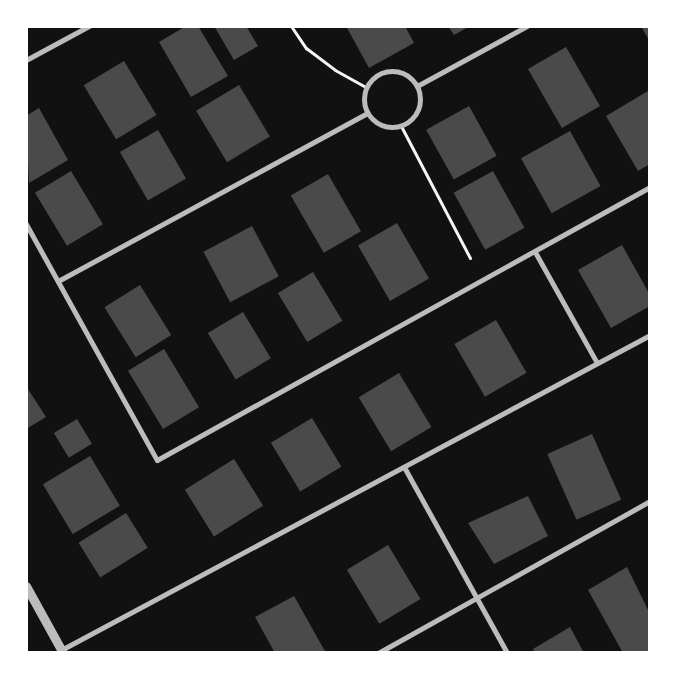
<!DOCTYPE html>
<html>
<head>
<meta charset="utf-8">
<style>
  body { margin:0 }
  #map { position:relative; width:676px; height:679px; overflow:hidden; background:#111; font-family:"Exo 2",sans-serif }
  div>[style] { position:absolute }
  .building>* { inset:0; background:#4a4a4a; transform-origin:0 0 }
  .path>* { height:3px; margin:-1.5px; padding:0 1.5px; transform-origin:1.5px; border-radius:1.5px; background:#f5f5f5 }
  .minor>* { height:5px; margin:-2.5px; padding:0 2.5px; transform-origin:2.5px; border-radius:2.5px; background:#bcbcbc }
  .minor>.ring { margin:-2.5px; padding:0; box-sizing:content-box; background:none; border:5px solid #bcbcbc; border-radius:50% }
  .tertiary>* { height:9px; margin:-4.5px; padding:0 4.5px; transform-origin:4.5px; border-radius:4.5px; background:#bcbcbc }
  span { translate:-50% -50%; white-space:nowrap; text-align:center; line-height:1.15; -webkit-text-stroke:5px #fff; paint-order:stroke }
  .frame { position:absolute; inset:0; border:28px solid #fff; pointer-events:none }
</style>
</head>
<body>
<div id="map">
  <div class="building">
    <i style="clip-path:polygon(186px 26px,198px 26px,228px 76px,191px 97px,159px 42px)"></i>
    <i style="clip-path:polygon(214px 26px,246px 26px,258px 46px,234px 60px)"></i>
    <i style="clip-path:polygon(346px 26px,405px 26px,414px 43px,369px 68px)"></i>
    <i style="clip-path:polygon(448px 26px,470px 26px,454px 35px)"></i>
    <i style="clip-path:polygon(641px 26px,650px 26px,650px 42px)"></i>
    <i style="left:566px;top:47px;width:68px;height:44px;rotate:60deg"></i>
    <i style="left:124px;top:61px;width:63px;height:47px;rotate:59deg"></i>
    <i style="left:239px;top:85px;width:60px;height:50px;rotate:59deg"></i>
    <i style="clip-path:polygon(648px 91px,650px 164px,638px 171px,606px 116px)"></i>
    <i style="left:469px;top:106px;width:57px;height:49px;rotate:61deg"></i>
    <i style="clip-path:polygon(39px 108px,68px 160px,29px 183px,26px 116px)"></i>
    <i style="left:158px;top:130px;width:56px;height:44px;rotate:60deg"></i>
    <i style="left:570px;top:131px;width:63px;height:56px;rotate:61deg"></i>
    <i style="left:71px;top:171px;width:62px;height:42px;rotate:59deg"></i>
    <i style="left:493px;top:171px;width:65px;height:45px;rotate:61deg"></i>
    <i style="left:328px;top:174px;width:66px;height:43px;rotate:60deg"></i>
    <i style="left:397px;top:223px;width:64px;height:45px;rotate:60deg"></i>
    <i style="left:252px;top:226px;width:57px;height:55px;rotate:62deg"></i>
    <i style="clip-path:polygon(622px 245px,650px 295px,650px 306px,611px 328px,578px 270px)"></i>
    <i style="left:313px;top:272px;width:57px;height:41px;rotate:59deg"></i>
    <i style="left:140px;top:285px;width:59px;height:42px;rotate:58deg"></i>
    <i style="left:243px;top:312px;width:54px;height:41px;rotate:59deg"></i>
    <i style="left:496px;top:320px;width:61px;height:48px;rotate:60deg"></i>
    <i style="left:164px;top:349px;width:68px;height:42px;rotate:59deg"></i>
    <i style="left:399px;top:373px;width:63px;height:47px;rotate:59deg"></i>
    <i style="clip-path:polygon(26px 386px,46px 417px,26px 429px)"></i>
    <i style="left:312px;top:418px;width:57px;height:48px;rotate:59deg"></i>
    <i style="left:77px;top:419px;width:29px;height:27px;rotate:59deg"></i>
    <i style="left:592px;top:434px;width:72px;height:49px;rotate:66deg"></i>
    <i style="left:90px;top:456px;width:58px;height:55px;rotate:59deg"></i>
    <i style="left:234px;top:459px;width:55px;height:58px;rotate:58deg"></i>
    <i style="clip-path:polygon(528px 496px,548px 536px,494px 564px,468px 523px)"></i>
    <i style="left:126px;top:513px;width:41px;height:56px;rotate:58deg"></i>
    <i style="left:388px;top:545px;width:63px;height:48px;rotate:59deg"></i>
    <i style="clip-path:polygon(627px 567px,650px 614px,650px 653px,623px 653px,588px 590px)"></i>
    <i style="clip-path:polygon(294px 596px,326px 653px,275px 653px,255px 617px)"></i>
    <i style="clip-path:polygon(570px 627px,584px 653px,535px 653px,533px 649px)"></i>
  </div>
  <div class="path">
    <i style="left:291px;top:26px;width:27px;rotate:56deg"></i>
    <i style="left:306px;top:48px;width:36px;rotate:37deg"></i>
    <i style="left:335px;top:70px;width:35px;rotate:29deg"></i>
    <i style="left:401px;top:126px;width:149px;rotate:62.4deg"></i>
  </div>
  <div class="minor">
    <i style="left:26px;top:60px;width:72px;rotate:-28.4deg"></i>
    <i class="ring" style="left:364px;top:71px;width:51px;height:51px"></i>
    <i style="left:417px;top:86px;width:125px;rotate:-28.6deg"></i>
    <i style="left:26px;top:224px;width:270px;rotate:61deg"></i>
    <i style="left:157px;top:460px;width:564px;rotate:-28.98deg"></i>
    <i style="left:535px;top:252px;width:127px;rotate:60.8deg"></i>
    <i style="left:58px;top:281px;width:352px;rotate:-28.5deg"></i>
    <i style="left:404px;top:467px;width:213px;rotate:61deg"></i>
    <i style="left:61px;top:650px;width:668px;rotate:-28.14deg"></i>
    <i style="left:378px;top:653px;width:312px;rotate:-29.2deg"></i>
  </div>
  <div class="tertiary">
    <i style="left:26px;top:586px;width:77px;rotate:61.1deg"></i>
  </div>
  <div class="frame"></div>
</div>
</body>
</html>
